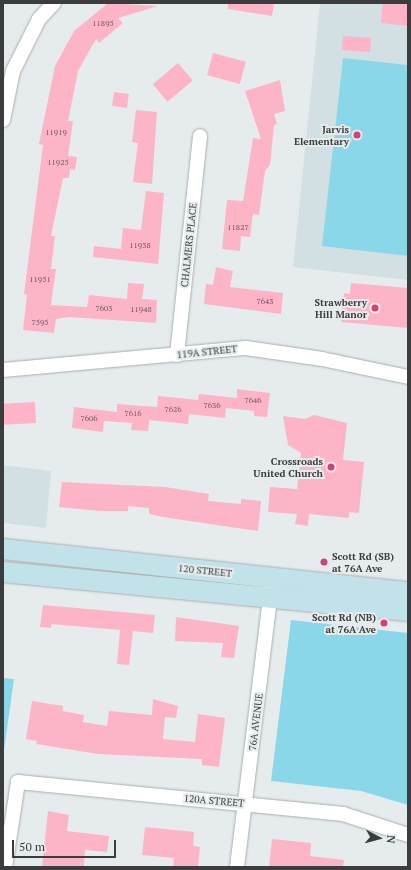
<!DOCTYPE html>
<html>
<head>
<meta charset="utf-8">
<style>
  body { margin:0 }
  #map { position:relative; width:411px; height:870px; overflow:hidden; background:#e6eced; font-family:"PT Serif",serif }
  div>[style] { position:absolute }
  .built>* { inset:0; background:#d2e0e4 }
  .green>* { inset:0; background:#8bd7ea }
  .building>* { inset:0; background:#fdb4c6; transform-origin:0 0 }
  .roads { filter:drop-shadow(0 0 1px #a9aeb0) drop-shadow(0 0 1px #a9aeb0) }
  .street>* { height:14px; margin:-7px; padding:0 7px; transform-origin:7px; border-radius:7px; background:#fff }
  .secondary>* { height:20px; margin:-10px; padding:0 10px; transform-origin:10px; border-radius:10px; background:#c2e2e9 }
  .dots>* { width:11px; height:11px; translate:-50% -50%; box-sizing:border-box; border:2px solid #e6eced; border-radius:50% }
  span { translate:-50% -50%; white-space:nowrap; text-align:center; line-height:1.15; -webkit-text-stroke:4px #e6eced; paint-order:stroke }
  .number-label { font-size:8px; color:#6b5a5f }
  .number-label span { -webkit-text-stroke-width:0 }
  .poi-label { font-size:10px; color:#3a3c3d; font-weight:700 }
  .right { translate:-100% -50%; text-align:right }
  .left { translate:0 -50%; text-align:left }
  .street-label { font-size:10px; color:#3a3c3d }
  .frame { position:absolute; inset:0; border:4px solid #3a3c3d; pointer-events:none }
  .north { position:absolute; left:359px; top:818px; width:40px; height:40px; -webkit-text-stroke:3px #e6eced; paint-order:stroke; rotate:96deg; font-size:11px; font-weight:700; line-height:16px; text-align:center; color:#3a3c3d }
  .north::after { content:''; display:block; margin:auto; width:14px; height:18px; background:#3a3c3d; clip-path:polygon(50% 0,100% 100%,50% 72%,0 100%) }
  .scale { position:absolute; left:12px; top:840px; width:104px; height:18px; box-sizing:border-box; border:2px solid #3a3c3d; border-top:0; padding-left:5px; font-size:12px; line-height:14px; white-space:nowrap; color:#3a3c3d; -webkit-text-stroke:3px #e6eced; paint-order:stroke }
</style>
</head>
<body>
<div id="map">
  <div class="built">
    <i style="clip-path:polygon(320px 3px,408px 3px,408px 280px,293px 267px)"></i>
    <i style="clip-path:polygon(3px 465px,51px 471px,46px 528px,3px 523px)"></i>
  </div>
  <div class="green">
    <i style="clip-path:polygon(343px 58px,408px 65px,408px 256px,322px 246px)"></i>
    <i style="clip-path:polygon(291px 620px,408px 633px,408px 805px,361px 791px,271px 781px)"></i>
    <i style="clip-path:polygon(3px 678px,14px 679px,3px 757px)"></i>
  </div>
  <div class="building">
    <i style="clip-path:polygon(108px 3px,158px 6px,118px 18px,123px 23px,99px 43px,96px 39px,78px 71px,68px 121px,73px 121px,68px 156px,77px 157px,75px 170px,70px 169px,69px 178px,63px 178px,51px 236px,55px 236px,51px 269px,56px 269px,51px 305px,87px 307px,89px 295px,127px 299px,128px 283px,144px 284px,142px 299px,157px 300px,156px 323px,69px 317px,56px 319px,54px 333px,23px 330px,27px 295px,24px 294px,43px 145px,39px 144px,55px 66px,74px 31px)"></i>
    <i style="clip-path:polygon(228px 3px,274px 3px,272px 16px,228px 9px)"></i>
    <i style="clip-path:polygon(383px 3px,408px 3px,408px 26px,381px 23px)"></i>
    <i style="left:343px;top:36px;width:28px;height:14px;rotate:4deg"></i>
    <i style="left:213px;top:53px;width:34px;height:23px;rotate:15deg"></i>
    <i style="left:178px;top:63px;width:23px;height:33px;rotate:50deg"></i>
    <i style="clip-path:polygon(280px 80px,285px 111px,274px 114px,277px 124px,274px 125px,270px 165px,265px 171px,259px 215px,253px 214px,250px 237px,241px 236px,240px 251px,222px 249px,227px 200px,243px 201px,253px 138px,261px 139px,245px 91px)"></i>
    <i style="left:114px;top:92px;width:15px;height:14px;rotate:8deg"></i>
    <i style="clip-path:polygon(136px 110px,157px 112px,152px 184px,133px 182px,138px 143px,132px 142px)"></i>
    <i style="clip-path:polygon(146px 191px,164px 193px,158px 264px,93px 257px,94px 246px,121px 249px,123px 228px,141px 230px)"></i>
    <i style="clip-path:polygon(216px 267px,233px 271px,230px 287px,283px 293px,281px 314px,204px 304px,206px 284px,213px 285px)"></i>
    <i style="clip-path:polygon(351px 283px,408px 288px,408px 328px,341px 322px,344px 293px,350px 294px)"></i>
    <i style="clip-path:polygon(237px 389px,270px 393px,267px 417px,254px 416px,254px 411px,226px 408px,225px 418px,189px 414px,188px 424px,149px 420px,148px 431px,131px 430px,132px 423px,104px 421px,103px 432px,72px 428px,74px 407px,117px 412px,117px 404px,157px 407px,158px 396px,198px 400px,199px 394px,237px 398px)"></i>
    <i style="left:35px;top:402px;width:21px;height:32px;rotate:87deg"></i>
    <i style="clip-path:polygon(314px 415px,347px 423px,343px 460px,364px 462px,359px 513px,349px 512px,349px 518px,309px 514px,308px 526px,295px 524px,297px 514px,268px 512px,270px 487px,297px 489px,301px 453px,288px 445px,283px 416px,305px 419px)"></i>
    <i style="clip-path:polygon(62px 482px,165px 487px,209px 494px,208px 501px,241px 504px,241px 499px,261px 501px,258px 531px,169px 518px,149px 514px,149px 508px,128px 506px,128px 511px,100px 511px,59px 507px)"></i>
    <i style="clip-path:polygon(43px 605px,155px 615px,153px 633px,133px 631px,129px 665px,117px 664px,120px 630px,51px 624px,51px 628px,40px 627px)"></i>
    <i style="clip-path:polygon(176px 617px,239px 626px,234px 658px,221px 657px,223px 643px,175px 641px)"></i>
    <i style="clip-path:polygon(153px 699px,178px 706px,176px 718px,165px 717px,163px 739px,195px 742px,198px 714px,225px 718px,219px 767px,202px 765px,202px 759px,98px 754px,36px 744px,37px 741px,26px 739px,32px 701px,63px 706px,62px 711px,84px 715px,83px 722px,107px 726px,109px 711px,152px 715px)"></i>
    <i style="clip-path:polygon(48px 811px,69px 815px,67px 831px,109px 836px,107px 852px,85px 850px,84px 867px,42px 867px)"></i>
    <i style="clip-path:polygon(145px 827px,194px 832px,193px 846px,200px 847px,198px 867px,173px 867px,174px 858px,142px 855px)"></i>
    <i style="clip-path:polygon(272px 839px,311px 843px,310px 856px,344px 860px,343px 867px,269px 867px)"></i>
  </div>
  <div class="roads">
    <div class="street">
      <i style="left:3px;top:120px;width:50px;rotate:-78.5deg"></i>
      <i style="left:13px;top:71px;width:58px;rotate:-63.4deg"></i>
      <i style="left:39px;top:19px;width:22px;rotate:-47deg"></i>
      <i style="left:177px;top:355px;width:220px;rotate:-84deg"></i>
      <i style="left:3px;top:370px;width:244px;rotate:-5.2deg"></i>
      <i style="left:246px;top:348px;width:77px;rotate:8.2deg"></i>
      <i style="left:322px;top:359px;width:88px;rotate:11.8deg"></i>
      <i style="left:5px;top:867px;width:86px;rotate:-81.3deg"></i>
      <i style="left:18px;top:782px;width:327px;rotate:5.6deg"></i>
      <i style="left:343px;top:814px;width:68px;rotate:17.9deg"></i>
      <i style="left:237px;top:867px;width:279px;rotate:-83deg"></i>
    </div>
    <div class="secondary">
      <i style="left:3px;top:549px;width:407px;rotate:6.1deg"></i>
      <i style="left:3px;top:572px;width:407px;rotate:5.5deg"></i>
    </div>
  </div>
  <div class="dots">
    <i style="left:357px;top:135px;background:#d04374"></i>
    <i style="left:375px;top:308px;background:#d04374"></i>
    <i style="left:331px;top:467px;background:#d04374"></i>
    <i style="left:324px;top:562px;background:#d04374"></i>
    <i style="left:384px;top:623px;background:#d04374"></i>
  </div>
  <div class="number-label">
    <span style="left:103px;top:24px">11895</span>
    <span style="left:56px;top:133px">11919</span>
    <span style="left:58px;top:163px">11925</span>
    <span style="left:238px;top:228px">11827</span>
    <span style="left:140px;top:246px">11938</span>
    <span style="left:40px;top:280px">11951</span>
    <span style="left:265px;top:302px">7643</span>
    <span style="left:104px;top:309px">7603</span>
    <span style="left:141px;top:310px">11948</span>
    <span style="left:40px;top:323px">7595</span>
    <span style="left:253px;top:401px">7646</span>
    <span style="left:212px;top:406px">7636</span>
    <span style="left:173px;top:410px">7626</span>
    <span style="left:133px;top:414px">7616</span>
    <span style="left:89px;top:419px">7606</span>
  </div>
  <div class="poi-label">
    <span class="right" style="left:349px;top:135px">Jarvis<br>Elementary</span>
    <span class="right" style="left:367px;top:308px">Strawberry<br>Hill Manor</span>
    <span class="right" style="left:323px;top:467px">Crossroads<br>United Church</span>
    <span class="left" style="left:332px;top:562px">Scott Rd (SB)<br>at 76A Ave</span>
    <span class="right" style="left:376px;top:623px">Scott Rd (NB)<br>at 76A Ave</span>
  </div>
  <div class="street-label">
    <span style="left:189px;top:245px;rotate:-84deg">CHALMERS PLACE</span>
    <span style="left:207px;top:352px;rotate:-6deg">119A STREET</span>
    <span style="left:205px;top:571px;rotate:6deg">120 STREET</span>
    <span style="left:256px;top:722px;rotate:-83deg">76A AVENUE</span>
    <span style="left:214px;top:801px;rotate:5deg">120A STREET</span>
  </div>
  <div class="frame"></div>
  <div class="north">N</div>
  <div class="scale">50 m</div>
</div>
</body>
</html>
